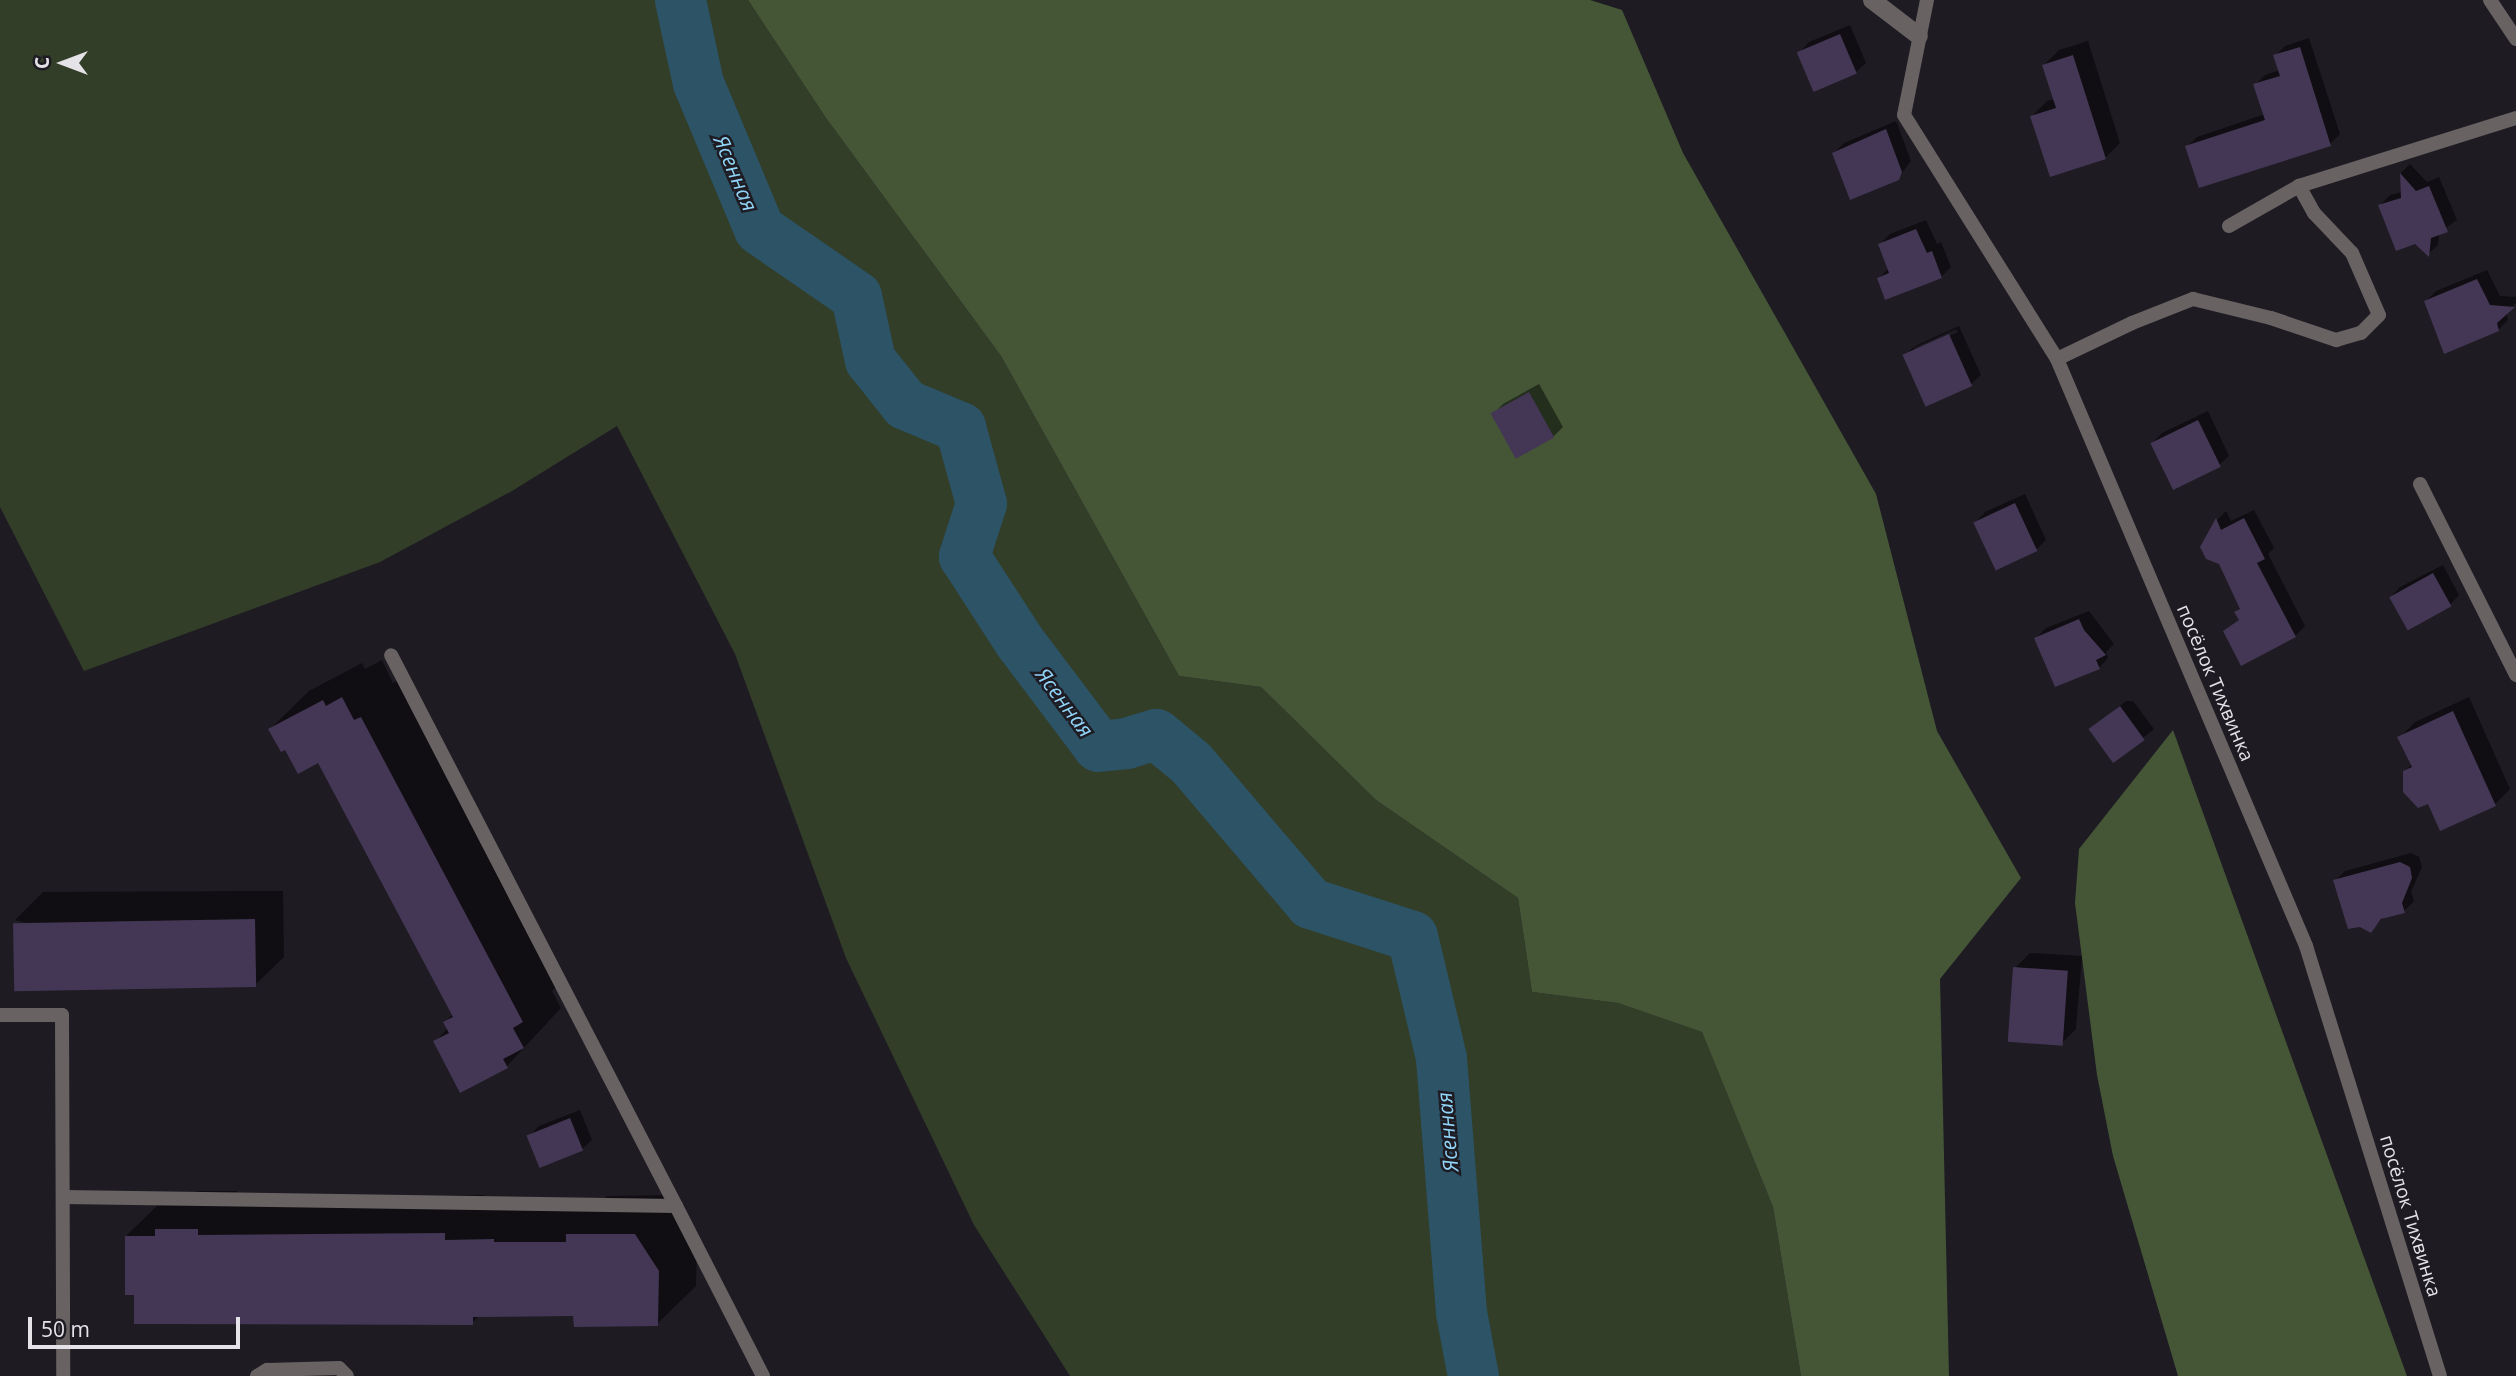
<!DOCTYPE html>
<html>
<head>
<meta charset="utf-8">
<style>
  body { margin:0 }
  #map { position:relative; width:2516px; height:1376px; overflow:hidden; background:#1e1b23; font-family:"Open Sans",sans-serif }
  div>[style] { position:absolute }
  .green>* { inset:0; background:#323e28 }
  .forest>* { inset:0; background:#455637 }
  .shadow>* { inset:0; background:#0007 }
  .river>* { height:51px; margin:-25.5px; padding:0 25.5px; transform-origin:25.5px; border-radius:25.5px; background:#2c5366 }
  .building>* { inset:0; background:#443755; transform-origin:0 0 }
  .lane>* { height:14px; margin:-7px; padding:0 7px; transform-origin:7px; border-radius:7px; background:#686262 }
  .street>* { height:18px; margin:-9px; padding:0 9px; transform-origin:9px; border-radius:9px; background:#686262 }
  span { translate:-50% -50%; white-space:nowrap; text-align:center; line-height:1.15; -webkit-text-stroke:5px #1e1b23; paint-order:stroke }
  .street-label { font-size:19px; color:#e5e2e8 }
  .water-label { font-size:21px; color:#90d4f7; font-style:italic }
  .north { position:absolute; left:28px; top:28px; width:70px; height:70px; -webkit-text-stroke:5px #1e1b23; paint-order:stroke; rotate:270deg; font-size:19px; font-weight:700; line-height:28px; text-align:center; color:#e5e2e8 }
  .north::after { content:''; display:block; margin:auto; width:24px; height:32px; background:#e5e2e8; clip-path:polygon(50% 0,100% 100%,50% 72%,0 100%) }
  .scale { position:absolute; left:28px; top:1317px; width:212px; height:32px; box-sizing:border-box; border:4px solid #e5e2e8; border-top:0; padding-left:9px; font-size:21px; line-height:24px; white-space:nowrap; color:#e5e2e8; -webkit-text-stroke:5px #1e1b23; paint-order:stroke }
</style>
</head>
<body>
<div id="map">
  <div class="green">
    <i style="clip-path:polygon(0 0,748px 0,826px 118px,1001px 356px,1179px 676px,1261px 687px,1376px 800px,1518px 898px,1532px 992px,1618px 1003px,1702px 1032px,1773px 1207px,1801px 1376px,1070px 1376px,974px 1225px,846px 958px,735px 654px,617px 426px,512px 491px,380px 562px,84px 671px,0 507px)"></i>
  </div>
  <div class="forest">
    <i style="clip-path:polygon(748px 0,1590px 0,1622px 10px,1683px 153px,1876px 494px,1937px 731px,2021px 878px,1940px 979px,1949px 1376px,1801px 1376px,1773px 1207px,1702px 1032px,1618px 1003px,1532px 992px,1518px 898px,1376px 800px,1261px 687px,1179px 676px,1001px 356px,826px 118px)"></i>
    <i style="clip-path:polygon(2173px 730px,2407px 1376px,2178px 1376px,2113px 1156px,2097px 1075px,2075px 903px,2079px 849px)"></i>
  </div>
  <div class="shadow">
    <i style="clip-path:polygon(1850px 25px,1866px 63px,1856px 72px,1800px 52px,1809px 42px)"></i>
    <i style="clip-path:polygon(2309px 38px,2340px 134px,2330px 144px,2187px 147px,2197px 137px,2265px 114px,2255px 85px,2265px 75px,2280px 70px,2275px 56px,2285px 46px)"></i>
    <i style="clip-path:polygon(2088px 41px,2120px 143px,2105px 158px,2032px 116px,2047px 101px,2055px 99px,2044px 65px,2059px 50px)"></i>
    <i style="clip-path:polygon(1896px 121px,1911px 161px,1898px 178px,1834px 153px,1844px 143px)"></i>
    <i style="clip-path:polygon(2410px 164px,2427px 182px,2439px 177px,2457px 220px,2439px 233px,2438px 245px,2428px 254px,2380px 205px,2390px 195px,2402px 192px,2401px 173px)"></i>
    <i style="clip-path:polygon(1926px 220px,1937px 244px,1941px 242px,1951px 267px,1941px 277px,1879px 278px,1889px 268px,1880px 244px,1890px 234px)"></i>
    <i style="clip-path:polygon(2487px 270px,2500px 296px,2516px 297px,2516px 303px,2506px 312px,2508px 320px,2498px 330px,2426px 301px,2436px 291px)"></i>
    <i style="clip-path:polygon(evenodd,1959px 326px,1981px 375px,1971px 384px,1927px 405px,1905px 355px,1915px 346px,1959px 326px,1956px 329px,1958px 332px,1914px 352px,1914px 348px,1956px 329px)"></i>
    <i style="clip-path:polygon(1539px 384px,1563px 427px,1553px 437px,1493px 414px,1503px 404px)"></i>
    <i style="clip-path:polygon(2208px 411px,2229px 456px,2219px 465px,2152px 443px,2162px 433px)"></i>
    <i style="clip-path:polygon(2025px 494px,2046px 540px,2036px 550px,1976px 522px,1985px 512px)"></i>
    <i style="clip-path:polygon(2254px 510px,2274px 548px,2268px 554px,2305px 626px,2295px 636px,2225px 632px,2240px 619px,2236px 612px,2241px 607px,2220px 562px,2202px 547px,2217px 520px,2226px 511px,2231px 521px)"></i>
    <i style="clip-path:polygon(2443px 565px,2459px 595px,2450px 605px,2391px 597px,2400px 587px)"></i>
    <i style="clip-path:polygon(2089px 611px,2114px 644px,2106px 652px,2108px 658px,2099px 668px,2036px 638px,2046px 628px)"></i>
    <i style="clip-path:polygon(382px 660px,393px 683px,400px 679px,561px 982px,552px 991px,561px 1008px,507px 1066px,435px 1042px,448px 1028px,445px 1022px,453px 1014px,319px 761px,286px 748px,270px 729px,309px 691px,362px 663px,365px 669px)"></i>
    <i style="clip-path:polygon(2469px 697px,2510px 789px,2495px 804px,2441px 828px,2428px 802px,2404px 772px,2412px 764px,2400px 737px,2415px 722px)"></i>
    <i style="clip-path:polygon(2126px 701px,2133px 701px,2154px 729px,2114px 761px,2090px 729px)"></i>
    <i style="clip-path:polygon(2411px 853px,2419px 857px,2422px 867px,2411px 892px,2414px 901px,2404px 911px,2383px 918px,2371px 931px,2335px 881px,2345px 871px)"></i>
    <i style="clip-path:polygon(283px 891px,284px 957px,255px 985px,15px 920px,43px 892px)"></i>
    <i style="clip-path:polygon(2030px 953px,2082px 956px,2076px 1029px,2061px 1044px,2015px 968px)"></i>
    <i style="clip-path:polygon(580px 1110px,592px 1140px,582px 1149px,541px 1166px,529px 1136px,539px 1126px)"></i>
    <i style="clip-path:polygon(196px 1191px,237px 1191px,237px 1197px,484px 1195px,484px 1202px,600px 1203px,607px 1196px,674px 1195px,697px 1232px,696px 1286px,657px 1324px,575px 1314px,480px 1315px,472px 1323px,136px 1293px,126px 1236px,165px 1198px,189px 1197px)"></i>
  </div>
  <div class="river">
    <i style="left:680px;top:0;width:85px;rotate:77.8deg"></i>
    <i style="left:698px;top:83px;width:158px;rotate:67.3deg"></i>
    <i style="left:759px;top:229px;width:118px;rotate:34.6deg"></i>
    <i style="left:856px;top:296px;width:66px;rotate:77.7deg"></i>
    <i style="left:870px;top:360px;width:56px;rotate:51.5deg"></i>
    <i style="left:905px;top:404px;width:60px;rotate:22.7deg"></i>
    <i style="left:960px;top:427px;width:79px;rotate:74.6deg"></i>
    <i style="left:981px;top:503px;width:56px;rotate:107.8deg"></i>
    <i style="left:964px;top:556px;width:101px;rotate:57.1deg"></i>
    <i style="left:1019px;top:641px;width:131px;rotate:53deg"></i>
    <i style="left:1098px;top:746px;width:28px;rotate:-6deg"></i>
    <i style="left:1126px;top:743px;width:31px;rotate:-17deg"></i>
    <i style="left:1156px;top:734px;width:45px;rotate:39.6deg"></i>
    <i style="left:1191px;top:763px;width:184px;rotate:49.6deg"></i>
    <i style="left:1310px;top:903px;width:107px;rotate:17.9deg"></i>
    <i style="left:1412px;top:936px;width:125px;rotate:76.6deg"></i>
    <i style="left:1441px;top:1058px;width:255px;rotate:85.5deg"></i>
    <i style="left:1461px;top:1312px;width:65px;rotate:79.4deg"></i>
  </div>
  <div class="building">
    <i style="left:1840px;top:34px;width:43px;height:47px;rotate:67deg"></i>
    <i style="clip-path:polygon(2300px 47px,2331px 146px,2199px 188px,2185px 146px,2265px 120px,2253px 84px,2280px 76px,2273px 55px)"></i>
    <i style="clip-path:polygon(2073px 55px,2106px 159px,2050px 177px,2030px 116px,2056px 108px,2042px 65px)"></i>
    <i style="clip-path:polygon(1886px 129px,1902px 172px,1899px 180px,1850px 200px,1832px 153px)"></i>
    <i style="clip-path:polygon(2400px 173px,2416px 191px,2429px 186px,2448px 232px,2431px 238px,2429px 257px,2415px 244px,2396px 251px,2378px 205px,2401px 198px)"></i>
    <i style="clip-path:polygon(1916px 229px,1927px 253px,1932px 251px,1942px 278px,1885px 300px,1877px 278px,1889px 273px,1878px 244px)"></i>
    <i style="clip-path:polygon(2477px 279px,2490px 305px,2515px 307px,2497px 323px,2499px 331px,2444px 354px,2424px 301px)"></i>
    <i style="left:1949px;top:334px;width:57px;height:51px;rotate:66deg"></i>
    <i style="left:1529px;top:392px;width:52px;height:44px;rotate:61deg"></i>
    <i style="left:2198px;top:420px;width:52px;height:53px;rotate:64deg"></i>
    <i style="left:2015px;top:503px;width:53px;height:46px;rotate:65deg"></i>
    <i style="clip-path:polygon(2216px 518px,2221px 530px,2244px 518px,2265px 559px,2257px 563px,2296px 637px,2241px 666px,2223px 631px,2239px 620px,2234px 612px,2240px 609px,2219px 564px,2206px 559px,2200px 547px)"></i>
    <i style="left:2433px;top:573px;width:38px;height:50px;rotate:61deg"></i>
    <i style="clip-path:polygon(2079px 619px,2084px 630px,2106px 655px,2096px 660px,2100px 669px,2055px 687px,2034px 638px)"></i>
    <i style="clip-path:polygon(342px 697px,354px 720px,361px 717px,523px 1022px,513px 1028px,524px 1048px,503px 1059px,508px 1068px,460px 1093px,433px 1041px,449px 1033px,443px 1022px,453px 1017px,318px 763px,298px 774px,285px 750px,281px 752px,268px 729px,323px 700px,326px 706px)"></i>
    <i style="left:2120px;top:706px;width:42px;height:39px;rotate:54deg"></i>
    <i style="clip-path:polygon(2453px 711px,2496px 806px,2440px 831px,2428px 804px,2418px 808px,2403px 792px,2403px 771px,2412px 767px,2397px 737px)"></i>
    <i style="clip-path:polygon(2400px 862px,2410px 867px,2412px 878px,2402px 903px,2405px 913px,2381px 919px,2371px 933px,2360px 927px,2348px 929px,2333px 880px)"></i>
    <i style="left:255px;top:919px;width:68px;height:242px;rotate:89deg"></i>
    <i style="left:2013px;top:967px;width:55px;height:75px;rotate:4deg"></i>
    <i style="left:570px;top:1118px;width:35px;height:47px;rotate:68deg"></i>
    <i style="clip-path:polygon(155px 1229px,198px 1229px,198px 1235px,445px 1233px,445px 1240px,494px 1239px,494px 1242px,566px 1242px,566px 1234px,635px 1234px,659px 1271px,658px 1326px,574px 1327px,573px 1316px,473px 1317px,473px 1325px,134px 1324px,134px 1295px,125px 1295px,125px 1236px,155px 1236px)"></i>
  </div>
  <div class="lane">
    <i style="left:1927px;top:0;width:117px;rotate:101.3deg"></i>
    <i style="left:1904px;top:115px;width:288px;rotate:57.9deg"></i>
    <i style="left:2057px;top:359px;width:638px;rotate:67.01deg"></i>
    <i style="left:2306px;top:946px;width:450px;rotate:72.7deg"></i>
    <i style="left:2490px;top:0;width:47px;rotate:56.3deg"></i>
    <i style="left:2229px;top:226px;width:81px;rotate:-29.7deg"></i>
    <i style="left:2057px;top:359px;width:83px;rotate:-25.6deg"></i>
    <i style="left:2132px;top:323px;width:66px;rotate:-21.5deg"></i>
    <i style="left:2193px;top:299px;width:80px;rotate:13.7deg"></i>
    <i style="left:2271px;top:318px;width:69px;rotate:18.7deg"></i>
    <i style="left:2336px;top:340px;width:26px;rotate:-16deg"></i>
    <i style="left:2361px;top:333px;width:25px;rotate:-45deg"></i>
    <i style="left:2379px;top:315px;width:68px;rotate:-113.5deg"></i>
    <i style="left:2352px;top:253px;width:55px;rotate:-133.5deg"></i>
    <i style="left:2314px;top:213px;width:31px;rotate:-119deg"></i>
    <i style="left:2299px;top:186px;width:227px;rotate:-17.4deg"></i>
    <i style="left:2420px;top:484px;width:214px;rotate:63.3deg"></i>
    <i style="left:0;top:1015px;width:62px"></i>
    <i style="left:62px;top:1015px;width:361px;rotate:89.8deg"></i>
    <i style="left:63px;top:1197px;width:613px;rotate:0.84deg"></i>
    <i style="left:676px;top:1206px;width:620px;rotate:-117.35deg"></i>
    <i style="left:676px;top:1206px;width:191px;rotate:62.9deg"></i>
    <i style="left:257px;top:1376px;width:12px;rotate:-31deg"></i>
    <i style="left:267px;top:1370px;width:72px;rotate:-1.6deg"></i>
    <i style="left:339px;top:1368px;width:11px;rotate:45deg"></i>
  </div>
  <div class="street">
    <i style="left:1872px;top:0;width:59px;rotate:37.5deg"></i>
  </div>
  <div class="street-label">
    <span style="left:2215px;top:683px;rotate:67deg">посёлок Тихвинка</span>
    <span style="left:2410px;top:1216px;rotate:73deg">посёлок Тихвинка</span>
  </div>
  <div class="water-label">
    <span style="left:736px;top:173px;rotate:67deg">Ясенная</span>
    <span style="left:1065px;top:702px;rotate:53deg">Ясенная</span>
    <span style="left:1447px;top:1132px;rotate:-95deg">Ясенная</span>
  </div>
  <div class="north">С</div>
  <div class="scale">50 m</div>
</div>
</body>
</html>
